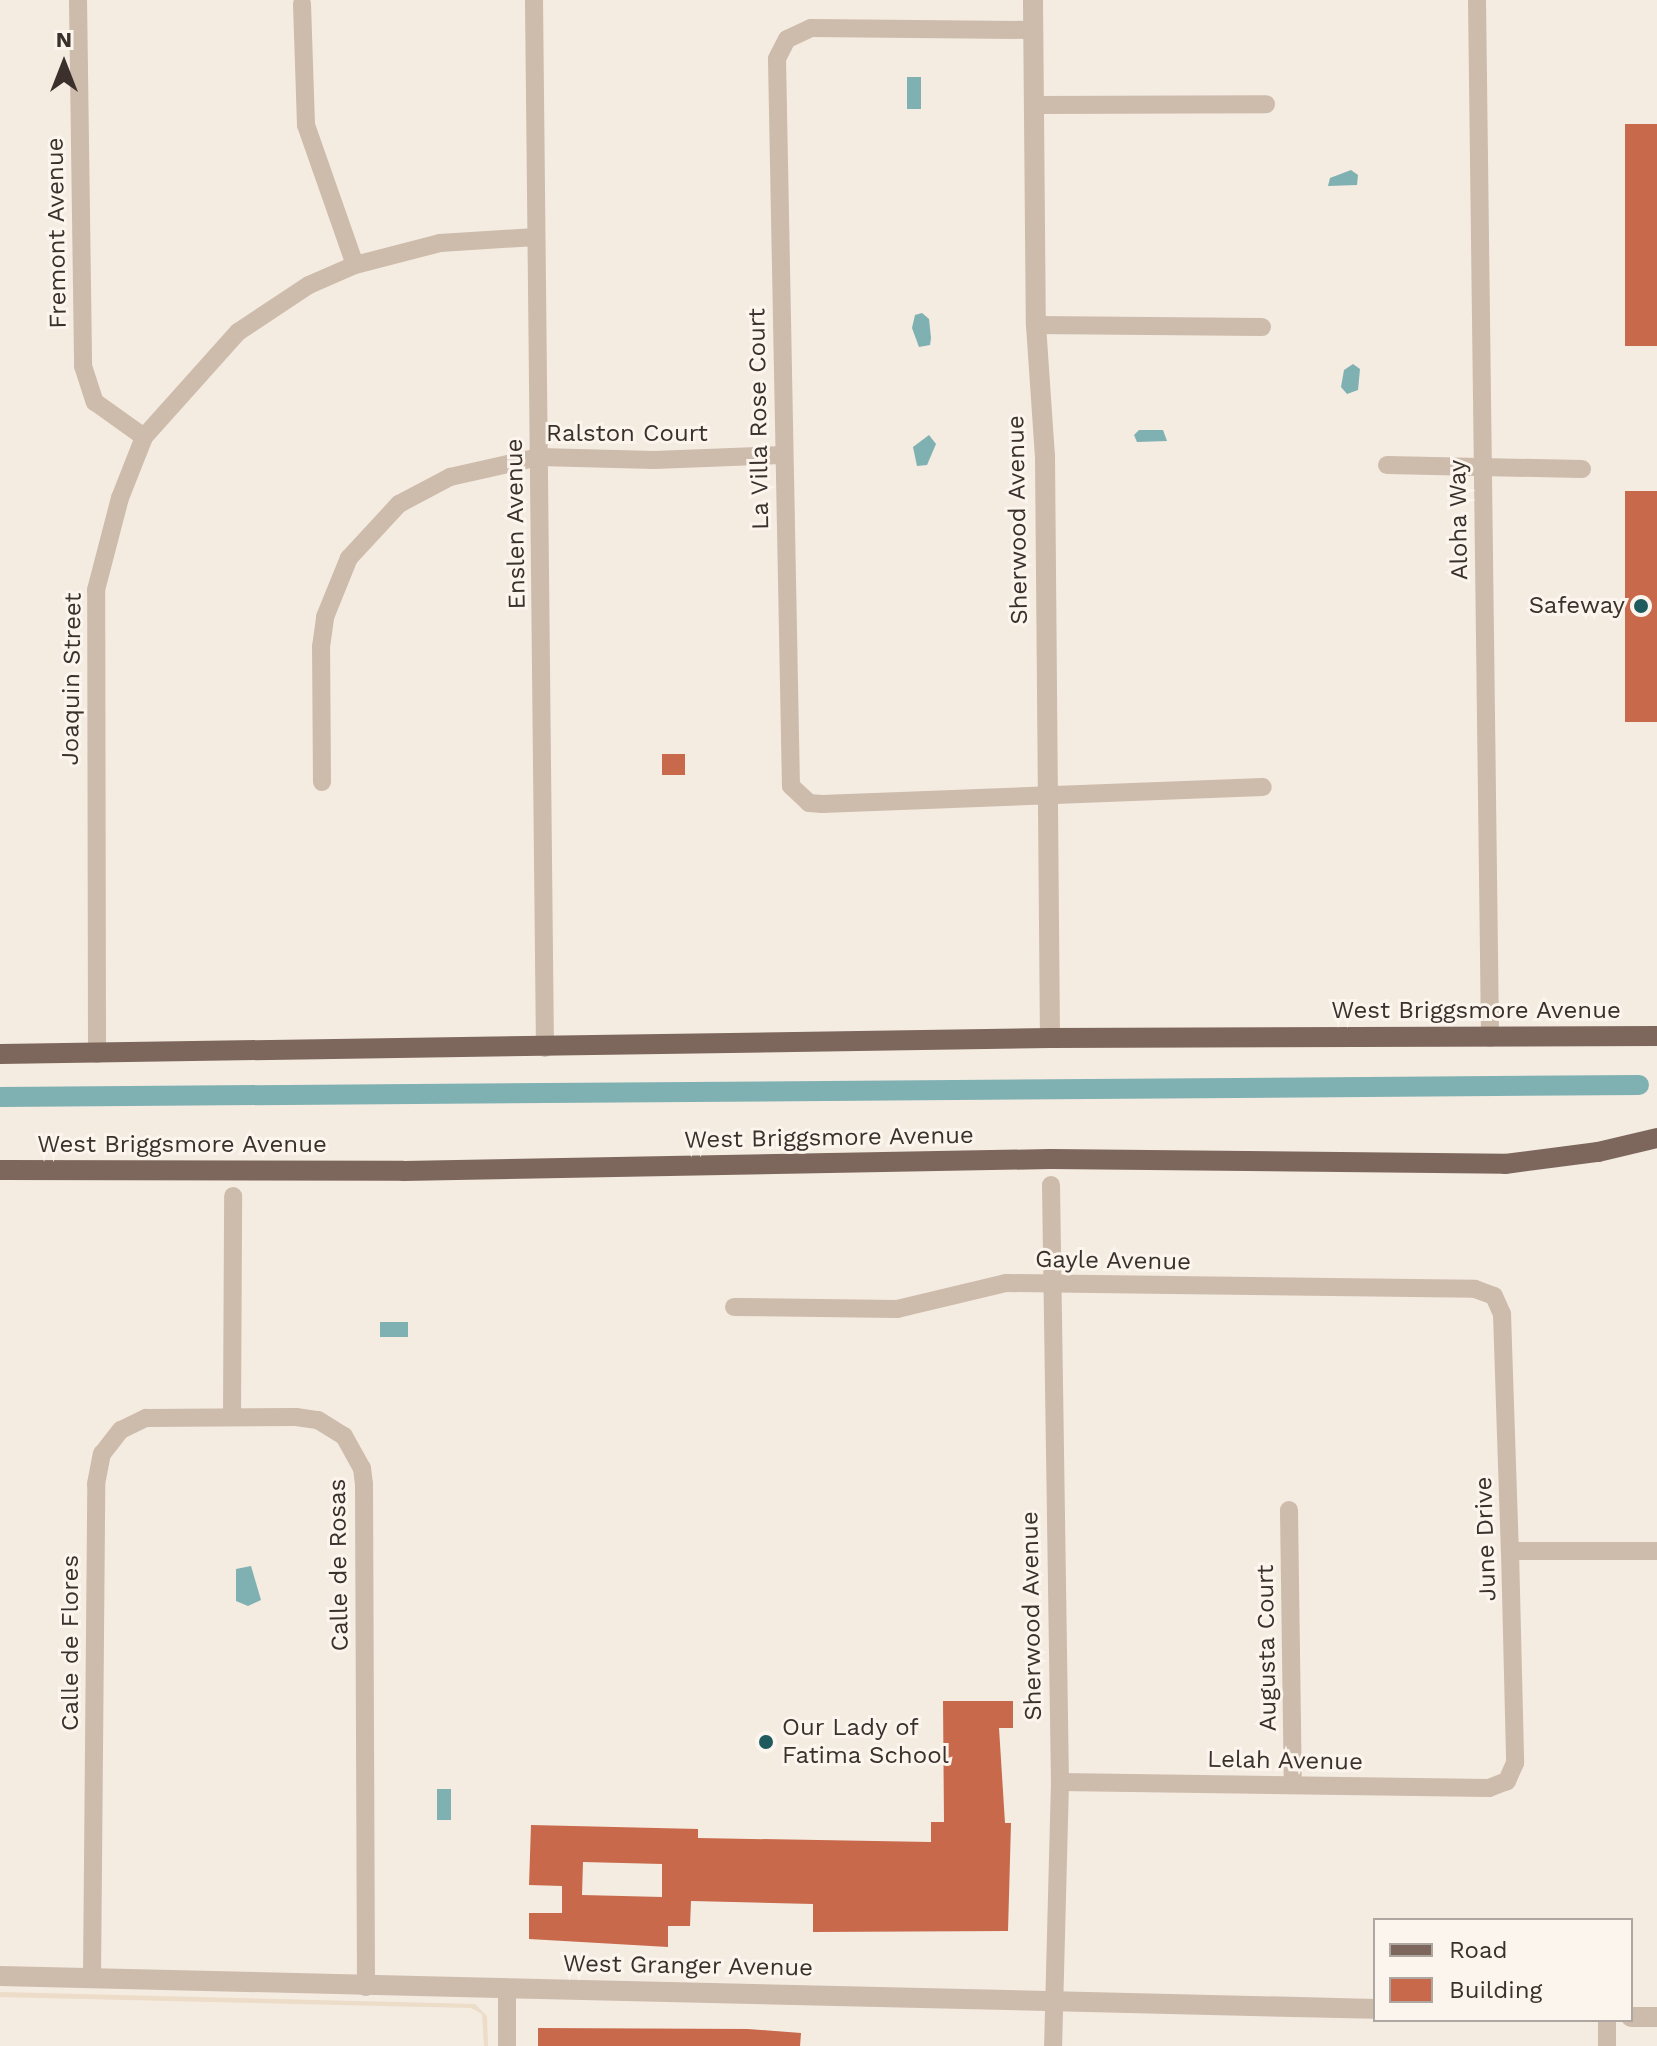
<!DOCTYPE html>
<html>
<head>
<meta charset="utf-8">
<style>
  body { margin:0 }
  #map { position:relative; width:1657px; height:2046px; overflow:hidden; background:#f4ebe1; font-family:"Work Sans",sans-serif }
  div>[style] { position:absolute }
  .plaza>* { inset:0; background:#ecdcc8 }
  .water>* { inset:0; background:#7fb0b2; transform-origin:0 0 }
  .canal>* { height:20px; margin:-10px; padding:0 10px; transform-origin:10px; border-radius:10px; background:#7fb0b2 }
  .building>* { inset:0; background:#c8694b; transform-origin:0 0 }
  .minor>* { height:18px; margin:-9px; padding:0 9px; transform-origin:9px; border-radius:9px; background:#cdbbac }
  .tertiary>* { height:20px; margin:-10px; padding:0 10px; transform-origin:10px; border-radius:10px; background:#cdbbac }
  .primary>* { height:20px; margin:-10px; padding:0 10px; transform-origin:10px; border-radius:10px; background:#7d675c }
  .dots>* { width:22px; height:22px; translate:-50% -50%; box-sizing:border-box; border:4px solid #fbf5ee; border-radius:50% }
  span { translate:-50% -50%; white-space:nowrap; text-align:center; line-height:1.15; -webkit-text-stroke:6px #fbf5ee; paint-order:stroke }
  .street-label { font-size:24px; color:#3b302b }
  .poi-label { font-size:24px; color:#3b302b }
  .right { translate:-100% -50%; text-align:right }
  .left { translate:0 -50%; text-align:left }
  .legend { position:absolute; left:1373px; top:1918px; width:260px; height:104px; box-sizing:border-box; background:#fbf5ee; border:2px solid #aea6a0; margin:0; padding:10px 14px; list-style:none; font-size:24px; color:#3b302b }
  .legend li { display:flex; align-items:center; gap:16px; height:40px }
  .legend b { width:40px; border:2px solid #aea6a0 }
  .north { position:absolute; left:24px; top:24px; width:80px; height:80px; -webkit-text-stroke:6px #fbf5ee; paint-order:stroke; rotate:0deg; font-size:22px; font-weight:700; line-height:32px; text-align:center; color:#3b302b }
  .north::after { content:''; display:block; margin:auto; width:28px; height:36px; background:#3b302b; clip-path:polygon(50% 0,100% 100%,50% 72%,0 100%) }
</style>
</head>
<body>
<div id="map">
  <div class="plaza">
    <i style="clip-path:polygon(0 1992px,475px 2004px,487px 2016px,488px 2046px,484px 2046px,482px 2014px,471px 2008px,0 1997px)"></i>
  </div>
  <div class="water">
    <i style="left:907px;top:77px;width:14px;height:32px"></i>
    <i style="clip-path:polygon(1351px 170px,1358px 175px,1357px 185px,1328px 186px,1330px 178px)"></i>
    <i style="clip-path:polygon(922px 313px,929px 319px,931px 338px,930px 345px,919px 347px,912px 328px,915px 315px)"></i>
    <i style="clip-path:polygon(1353px 364px,1360px 369px,1358px 390px,1347px 394px,1341px 387px,1344px 370px)"></i>
    <i style="clip-path:polygon(1139px 430px,1163px 430px,1167px 441px,1137px 442px,1134px 435px)"></i>
    <i style="clip-path:polygon(929px 435px,936px 444px,927px 465px,917px 466px,913px 447px)"></i>
    <i style="left:380px;top:1322px;width:28px;height:15px"></i>
    <i style="clip-path:polygon(251px 1566px,261px 1600px,248px 1606px,236px 1601px,236px 1569px)"></i>
    <i style="left:437px;top:1789px;width:14px;height:31px"></i>
  </div>
  <div class="canal">
    <i style="left:0;top:1097px;width:1639px;rotate:-0.42deg"></i>
  </div>
  <div class="building">
    <i style="left:1625px;top:124px;width:32px;height:222px"></i>
    <i style="left:1625px;top:491px;width:32px;height:231px"></i>
    <i style="left:662px;top:754px;width:23px;height:21px"></i>
    <i style="clip-path:polygon(evenodd,943px 1701px,1013px 1701px,1013px 1728px,999px 1728px,1005px 1823px,1011px 1823px,1008px 1931px,813px 1932px,813px 1904px,691px 1901px,690px 1926px,668px 1926px,668px 1947px,529px 1939px,529px 1913px,562px 1913px,562px 1886px,529px 1885px,531px 1825px,698px 1829px,698px 1838px,931px 1842px,931px 1822px,944px 1822px,943px 1701px,583px 1862px,662px 1864px,662px 1897px,582px 1895px,583px 1862px)"></i>
    <i style="clip-path:polygon(538px 2028px,748px 2029px,801px 2033px,800px 2046px,538px 2046px)"></i>
  </div>
  <div class="minor">
    <i style="left:78px;top:0;width:366px;rotate:89.2deg"></i>
    <i style="left:83px;top:366px;width:38px;rotate:72deg"></i>
    <i style="left:95px;top:402px;width:60px;rotate:35.5deg"></i>
    <i style="left:534px;top:0;width:1048px;rotate:89.4deg"></i>
    <i style="left:1477px;top:0;width:1038px;rotate:89.28deg"></i>
    <i style="left:302px;top:4px;width:121px;rotate:88.1deg"></i>
    <i style="left:306px;top:125px;width:148px;rotate:70.7deg"></i>
    <i style="left:1032px;top:30px;width:221px;rotate:-179.5deg"></i>
    <i style="left:811px;top:28px;width:26px;rotate:155deg"></i>
    <i style="left:787px;top:39px;width:22px;rotate:117deg"></i>
    <i style="left:777px;top:59px;width:727px;rotate:88.9deg"></i>
    <i style="left:791px;top:786px;width:25px;rotate:43deg"></i>
    <i style="left:809px;top:803px;width:13px;rotate:4deg"></i>
    <i style="left:822px;top:804px;width:441px;rotate:-2.2deg"></i>
    <i style="left:1034px;top:105px;width:232px;rotate:-0.2deg"></i>
    <i style="left:1036px;top:325px;width:226px;rotate:0.5deg"></i>
    <i style="left:1387px;top:465px;width:195px;rotate:1.2deg"></i>
    <i style="left:322px;top:782px;width:135px;rotate:-90.4deg"></i>
    <i style="left:321px;top:647px;width:30px;rotate:-82deg"></i>
    <i style="left:325px;top:617px;width:64px;rotate:-67.9deg"></i>
    <i style="left:349px;top:558px;width:74px;rotate:-47.2deg"></i>
    <i style="left:399px;top:504px;width:58px;rotate:-27.9deg"></i>
    <i style="left:450px;top:477px;width:91px;rotate:-12.7deg"></i>
    <i style="left:539px;top:457px;width:115px;rotate:1.5deg"></i>
    <i style="left:654px;top:460px;width:129px;rotate:-2.2deg"></i>
    <i style="left:97px;top:1054px;width:464px;rotate:-90.1deg"></i>
    <i style="left:96px;top:590px;width:95px;rotate:-75.4deg"></i>
    <i style="left:120px;top:498px;width:66px;rotate:-68.5deg"></i>
    <i style="left:144px;top:437px;width:141px;rotate:-48.2deg"></i>
    <i style="left:238px;top:332px;width:85px;rotate:-33.5deg"></i>
    <i style="left:309px;top:285px;width:50px;rotate:-23.5deg"></i>
    <i style="left:355px;top:265px;width:88px;rotate:-14.5deg"></i>
    <i style="left:440px;top:243px;width:96px;rotate:-3.6deg"></i>
    <i style="left:1051px;top:1185px;width:597px;rotate:89.14deg"></i>
    <i style="left:1060px;top:1782px;width:264px;rotate:91.5deg"></i>
    <i style="left:734px;top:1307px;width:163px;rotate:0.7deg"></i>
    <i style="left:897px;top:1309px;width:112px;rotate:-13.4deg"></i>
    <i style="left:1006px;top:1283px;width:469px;rotate:0.7deg"></i>
    <i style="left:1475px;top:1289px;width:20px;rotate:20deg"></i>
    <i style="left:1494px;top:1296px;width:20px;rotate:66deg"></i>
    <i style="left:1502px;top:1314px;width:237px;rotate:88.1deg"></i>
    <i style="left:1510px;top:1551px;width:212px;rotate:88.6deg"></i>
    <i style="left:1515px;top:1763px;width:20px;rotate:114deg"></i>
    <i style="left:1507px;top:1781px;width:19px;rotate:159deg"></i>
    <i style="left:1489px;top:1788px;width:429px;rotate:-179.2deg"></i>
    <i style="left:232px;top:1416px;width:220px;rotate:-89.7deg"></i>
    <i style="left:1289px;top:1510px;width:275px;rotate:89.2deg"></i>
    <i style="left:1510px;top:1551px;width:147px"></i>
    <i style="left:92px;top:1978px;width:494px;rotate:-89.5deg"></i>
    <i style="left:96px;top:1484px;width:31px;rotate:-79deg"></i>
    <i style="left:102px;top:1454px;width:31px;rotate:-52deg"></i>
    <i style="left:121px;top:1430px;width:28px;rotate:-26deg"></i>
    <i style="left:146px;top:1418px;width:150px;rotate:-0.4deg"></i>
    <i style="left:296px;top:1417px;width:22px;rotate:8deg"></i>
    <i style="left:318px;top:1420px;width:31px;rotate:32deg"></i>
    <i style="left:344px;top:1436px;width:37px;rotate:61deg"></i>
    <i style="left:362px;top:1468px;width:16px;rotate:83deg"></i>
    <i style="left:364px;top:1484px;width:503px;rotate:89.77deg"></i>
    <i style="left:1607px;top:2020px;width:26px;rotate:90deg"></i>
    <i style="left:507px;top:2046px;width:56px;rotate:-90deg"></i>
  </div>
  <div class="tertiary">
    <i style="left:1033px;top:0;width:325px;rotate:89.5deg"></i>
    <i style="left:1036px;top:325px;width:131px;rotate:86.1deg"></i>
    <i style="left:1045px;top:456px;width:582px;rotate:89.51deg"></i>
    <i style="left:0;top:1976px;width:1375px;rotate:1.37deg"></i>
    <i style="left:1631px;top:2017px;width:26px"></i>
  </div>
  <div class="primary">
    <i style="left:0;top:1054px;width:1050px;rotate:-0.87deg"></i>
    <i style="left:1050px;top:1038px;width:607px;rotate:-0.19deg"></i>
    <i style="left:0;top:1170px;width:403px;rotate:0.1deg"></i>
    <i style="left:403px;top:1171px;width:647px;rotate:-1.06deg"></i>
    <i style="left:1050px;top:1159px;width:455px;rotate:0.6deg"></i>
    <i style="left:1505px;top:1164px;width:94px;rotate:-7.4deg"></i>
    <i style="left:1598px;top:1152px;width:61px;rotate:-13.3deg"></i>
  </div>
  <div class="dots">
    <i style="left:1641px;top:606px;background:#1f5a5e"></i>
    <i style="left:766px;top:1742px;background:#1f5a5e"></i>
  </div>
  <div class="street-label">
    <span style="left:57px;top:233px;rotate:-91deg">Fremont Avenue</span>
    <span style="left:759px;top:419px;rotate:-91deg">La Villa Rose Court</span>
    <span style="left:627px;top:434px">Ralston Court</span>
    <span style="left:1018px;top:520px;rotate:-91deg">Sherwood Avenue</span>
    <span style="left:1459px;top:520px;rotate:-91deg">Aloha Way</span>
    <span style="left:516px;top:524px;rotate:-91deg">Enslen Avenue</span>
    <span style="left:72px;top:679px;rotate:-89deg">Joaquin Street</span>
    <span style="left:1476px;top:1011px">West Briggsmore Avenue</span>
    <span style="left:829px;top:1138px;rotate:-1deg">West Briggsmore Avenue</span>
    <span style="left:182px;top:1145px">West Briggsmore Avenue</span>
    <span style="left:1113px;top:1261px;rotate:1deg">Gayle Avenue</span>
    <span style="left:1486px;top:1539px;rotate:-92deg">June Drive</span>
    <span style="left:339px;top:1565px;rotate:-91deg">Calle de Rosas</span>
    <span style="left:1032px;top:1616px;rotate:-91deg">Sherwood Avenue</span>
    <span style="left:71px;top:1643px;rotate:-90deg">Calle de Flores</span>
    <span style="left:1267px;top:1648px;rotate:-91deg">Augusta Court</span>
    <span style="left:1285px;top:1761px;rotate:1deg">Lelah Avenue</span>
    <span style="left:688px;top:1966px;rotate:1deg">West Granger Avenue</span>
  </div>
  <div class="poi-label">
    <span class="right" style="left:1625px;top:606px">Safeway</span>
    <span class="left" style="left:782px;top:1742px">Our Lady of<br>Fatima School</span>
  </div>
  <ul class="legend">
  <li><b style="height:10px;background:#7d675c"></b>Road</li>
  <li><b style="height:22px;background:#c8694b"></b>Building</li>
  </ul>
  <div class="north">N</div>
</div>
</body>
</html>
